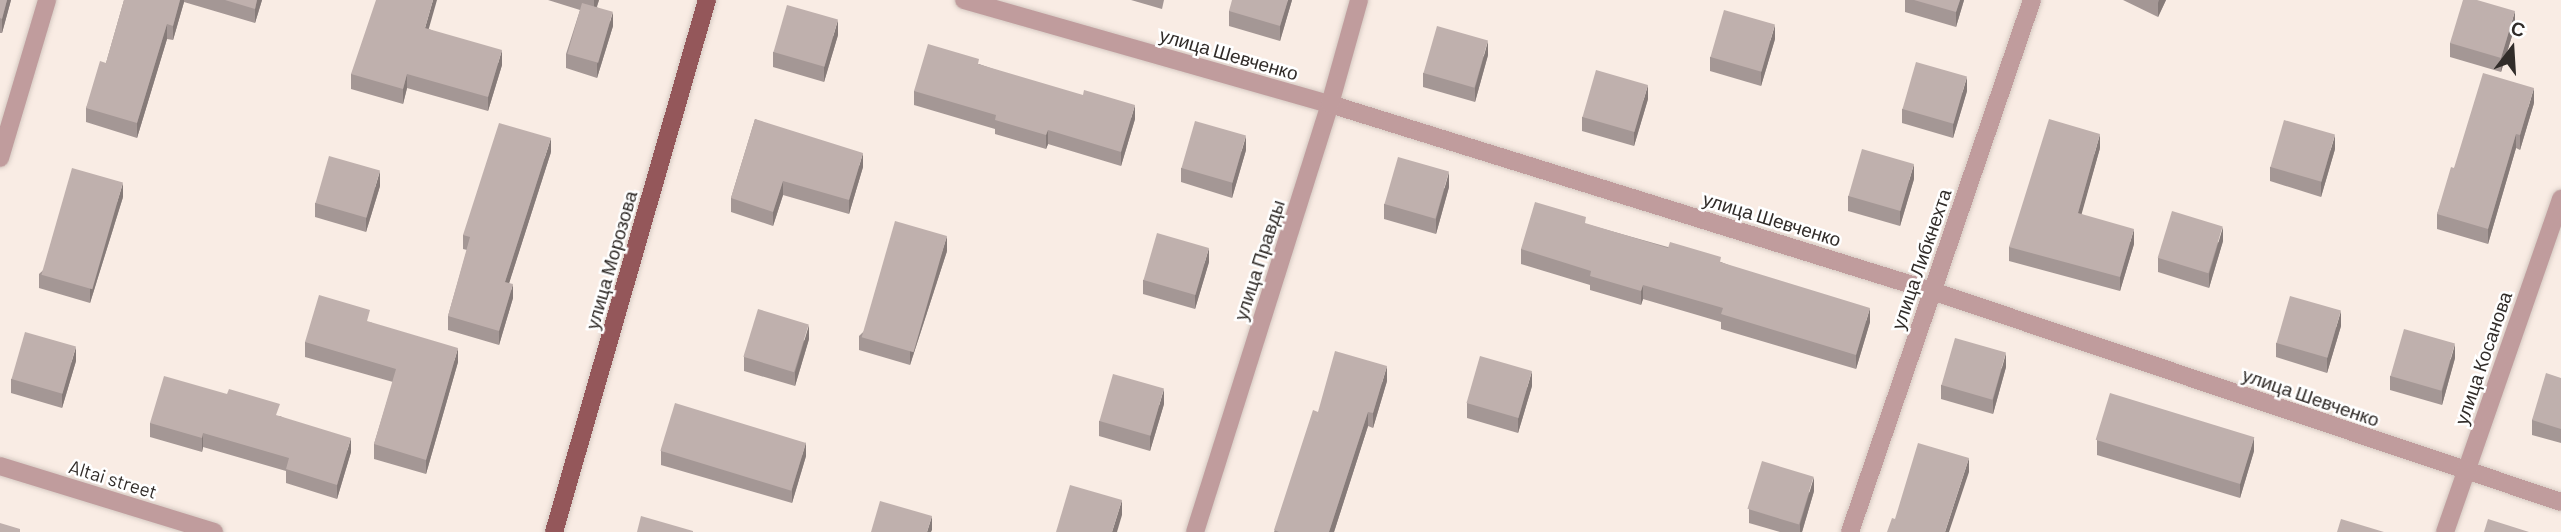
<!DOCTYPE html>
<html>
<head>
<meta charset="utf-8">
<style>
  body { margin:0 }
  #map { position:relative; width:2561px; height:532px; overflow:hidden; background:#f9ece4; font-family:Barlow,sans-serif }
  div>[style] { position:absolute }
  .roads { filter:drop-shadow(0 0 2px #d5c9c2) drop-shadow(0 0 2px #d5c9c2) }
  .minor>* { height:18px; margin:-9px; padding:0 9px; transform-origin:9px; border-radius:9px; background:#c09c9d }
  .major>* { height:18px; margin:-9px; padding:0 9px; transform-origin:9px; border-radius:9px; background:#94575a }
  .wall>* { inset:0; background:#a49795 }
  .shaded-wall>* { inset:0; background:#867b79 }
  .building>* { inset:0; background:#bfb0ad; transform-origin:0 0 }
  span { translate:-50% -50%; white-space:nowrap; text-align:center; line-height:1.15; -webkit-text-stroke:5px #fff; paint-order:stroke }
  .street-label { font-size:19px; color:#312c29 }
  .north { position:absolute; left:2477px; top:14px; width:70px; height:70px; -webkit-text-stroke:5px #fff; paint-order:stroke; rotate:17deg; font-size:19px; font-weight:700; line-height:28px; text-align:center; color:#312c29 }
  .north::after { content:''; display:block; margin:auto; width:24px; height:32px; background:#312c29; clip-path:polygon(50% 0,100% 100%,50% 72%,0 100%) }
</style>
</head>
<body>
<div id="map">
  <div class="roads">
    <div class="minor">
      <i style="left:964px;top:0;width:380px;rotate:15.9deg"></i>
      <i style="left:1330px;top:104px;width:630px;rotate:17.26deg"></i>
      <i style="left:1932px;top:291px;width:663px;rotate:18.54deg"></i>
      <i style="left:0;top:158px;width:165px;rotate:-73.4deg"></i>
      <i style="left:0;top:466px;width:224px;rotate:17.1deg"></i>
      <i style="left:1195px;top:532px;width:449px;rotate:-72.5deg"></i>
      <i style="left:1330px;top:104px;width:108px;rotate:-74.4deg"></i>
      <i style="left:1850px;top:532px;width:562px;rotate:-71.11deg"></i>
      <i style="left:2445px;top:532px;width:353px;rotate:-70.8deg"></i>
    </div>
    <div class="major">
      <i style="left:554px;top:532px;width:554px;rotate:-73.96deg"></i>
    </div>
  </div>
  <div class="wall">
    <i style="clip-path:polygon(0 0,11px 0,2px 33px,0 33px)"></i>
    <i style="clip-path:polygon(124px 0,262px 0,255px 23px,184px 2px,173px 40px,167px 39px,137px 138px,86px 122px,86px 108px,106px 63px)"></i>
    <i style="clip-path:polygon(548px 0,599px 0,597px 7px,613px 26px,597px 78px,566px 68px,566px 54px,580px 10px)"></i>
    <i style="clip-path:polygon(1131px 0,1164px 0,1162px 9px)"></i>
    <i style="clip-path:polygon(1292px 0,1280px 41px,1229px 26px,1229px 11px)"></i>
    <i style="clip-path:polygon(1905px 0,1964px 0,1956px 27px,1905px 12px)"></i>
    <i style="clip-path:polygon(2123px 0,2166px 0,2158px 17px)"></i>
    <i style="clip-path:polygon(2515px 26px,2501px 72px,2450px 57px,2450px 43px)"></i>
    <i style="clip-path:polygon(429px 29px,502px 65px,488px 111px,407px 88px,403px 104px,351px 89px,351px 74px)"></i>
    <i style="clip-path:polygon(838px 35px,824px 82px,773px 67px,773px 52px)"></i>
    <i style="clip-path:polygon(1775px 39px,1761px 86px,1710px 71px,1710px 57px)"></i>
    <i style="clip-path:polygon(1488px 55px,1475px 102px,1423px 87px,1423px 73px)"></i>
    <i style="clip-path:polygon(979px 64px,1135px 119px,1121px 166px,1048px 144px,1046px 149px,995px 134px,995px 129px,914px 105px,914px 91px)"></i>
    <i style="clip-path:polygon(1967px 91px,1953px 138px,1902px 123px,1902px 109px)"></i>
    <i style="clip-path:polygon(1648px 99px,1634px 146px,1582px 131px,1582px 117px)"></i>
    <i style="clip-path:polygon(2534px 103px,2520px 150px,2516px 148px,2488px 244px,2437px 229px,2437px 214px,2454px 168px)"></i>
    <i style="clip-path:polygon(755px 119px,863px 167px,849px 214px,783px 195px,773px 226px,731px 212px,731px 198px)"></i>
    <i style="clip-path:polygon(2100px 148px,2081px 214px,2134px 244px,2120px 291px,2009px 261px,2009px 247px)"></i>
    <i style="clip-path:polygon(2335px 149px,2321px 197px,2270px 181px,2270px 167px)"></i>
    <i style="clip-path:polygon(1246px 150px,1232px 198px,1181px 182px,1181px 168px)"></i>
    <i style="clip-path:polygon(551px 152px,509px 283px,513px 298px,499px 345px,448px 330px,448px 316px,467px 250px,463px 249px,463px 235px)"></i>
    <i style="clip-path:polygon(1914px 179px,1900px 226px,1848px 211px,1848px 196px)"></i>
    <i style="clip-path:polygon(380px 186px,366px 232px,315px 217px,315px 203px)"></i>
    <i style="clip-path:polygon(1449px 187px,1436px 234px,1384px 219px,1384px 204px)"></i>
    <i style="clip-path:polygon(123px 197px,90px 303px,39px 288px,39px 274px)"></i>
    <i style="clip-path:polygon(1586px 224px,1721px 262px,1870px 322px,1856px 369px,1721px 329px,1721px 322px,1643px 299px,1641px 305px,1590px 290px,1590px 285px,1521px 264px,1521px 249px)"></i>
    <i style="clip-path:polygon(2223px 241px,2209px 288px,2158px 272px,2158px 258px)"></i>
    <i style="clip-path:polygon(947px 251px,910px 365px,859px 350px,859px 336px)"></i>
    <i style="clip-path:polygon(1209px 262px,1195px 309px,1143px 294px,1143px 280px)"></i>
    <i style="clip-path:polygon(370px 322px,458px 362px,426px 474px,374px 459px,374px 444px,393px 382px,305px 357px,305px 342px)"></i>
    <i style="clip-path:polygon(2341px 326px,2327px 373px,2276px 357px,2276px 343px)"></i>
    <i style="clip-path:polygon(809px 339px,795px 386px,744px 371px,744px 357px)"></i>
    <i style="clip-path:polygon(2455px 358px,2442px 405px,2390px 390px,2390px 376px)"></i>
    <i style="clip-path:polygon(76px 361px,62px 408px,11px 393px,11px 379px)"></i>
    <i style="clip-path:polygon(2006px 367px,1993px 414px,1941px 399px,1941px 385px)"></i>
    <i style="clip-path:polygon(2561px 378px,2561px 443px,2532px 435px,2532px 420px)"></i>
    <i style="clip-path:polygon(1387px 381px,1373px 428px,1368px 426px,1334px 532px,1274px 532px,1318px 412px)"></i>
    <i style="clip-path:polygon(1532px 386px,1518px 433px,1467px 418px,1467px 403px)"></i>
    <i style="clip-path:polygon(1164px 404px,1150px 451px,1099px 436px,1099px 421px)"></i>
    <i style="clip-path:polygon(280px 416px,351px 452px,337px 499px,286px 483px,286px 471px,203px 447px,202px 452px,150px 437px,150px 423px)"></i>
    <i style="clip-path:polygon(2097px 440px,2254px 451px,2240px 498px,2097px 455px)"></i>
    <i style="clip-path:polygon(661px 451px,806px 456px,792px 503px,661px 465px)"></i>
    <i style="clip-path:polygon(1814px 491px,1802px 532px,1780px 532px,1749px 523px,1749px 509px)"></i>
  </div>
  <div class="shaded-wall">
    <i style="clip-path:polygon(7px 0,11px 0,2px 33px,2px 19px)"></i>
    <i style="clip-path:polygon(180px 0,184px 0,184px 2px,173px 40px,173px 26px)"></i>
    <i style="clip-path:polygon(257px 0,262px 0,255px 23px,255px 9px)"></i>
    <i style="clip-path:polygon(433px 0,437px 0,425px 42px,425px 28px)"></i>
    <i style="clip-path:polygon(594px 0,599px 0,594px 14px)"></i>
    <i style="clip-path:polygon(1288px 0,1292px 0,1280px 41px,1280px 26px)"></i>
    <i style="clip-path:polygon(1960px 0,1964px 0,1956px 27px,1956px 12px)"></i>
    <i style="clip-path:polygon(2159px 0,2166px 0,2158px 17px,2158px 3px)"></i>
    <i style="clip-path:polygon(2515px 11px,2515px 26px,2501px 72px,2501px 58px)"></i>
    <i style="clip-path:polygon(613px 12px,613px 26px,597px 78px,597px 64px)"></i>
    <i style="clip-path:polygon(838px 20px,838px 35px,824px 82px,824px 67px)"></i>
    <i style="clip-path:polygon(167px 24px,167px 39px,137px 138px,137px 123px)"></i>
    <i style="clip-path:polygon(1775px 25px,1775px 39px,1761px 86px,1761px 72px)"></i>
    <i style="clip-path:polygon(1488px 41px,1488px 55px,1475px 102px,1475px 88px)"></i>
    <i style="clip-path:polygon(502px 50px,502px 65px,488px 111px,488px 97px)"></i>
    <i style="clip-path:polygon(407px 74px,407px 88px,403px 104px,403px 89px)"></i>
    <i style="clip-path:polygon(1967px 77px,1967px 91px,1953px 138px,1953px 124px)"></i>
    <i style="clip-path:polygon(1648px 85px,1648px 99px,1634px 146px,1634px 132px)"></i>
    <i style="clip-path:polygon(2534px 88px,2534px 103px,2520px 150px,2520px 135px)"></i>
    <i style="clip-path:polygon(1135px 105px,1135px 119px,1121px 166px,1121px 152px)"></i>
    <i style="clip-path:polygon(1048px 130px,1048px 144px,1046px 149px,1046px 135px)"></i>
    <i style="clip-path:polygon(2100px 134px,2100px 148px,2078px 227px,2078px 213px)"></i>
    <i style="clip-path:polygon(2516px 134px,2516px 148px,2488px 244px,2488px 229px)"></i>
    <i style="clip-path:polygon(2335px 135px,2335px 149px,2321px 197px,2321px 183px)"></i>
    <i style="clip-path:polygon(1246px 136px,1246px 150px,1232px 198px,1232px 184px)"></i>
    <i style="clip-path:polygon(551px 138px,551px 152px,505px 296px,505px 282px)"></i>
    <i style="clip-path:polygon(863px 153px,863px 167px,849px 214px,849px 200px)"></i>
    <i style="clip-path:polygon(1914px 164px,1914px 179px,1900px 226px,1900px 211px)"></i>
    <i style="clip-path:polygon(380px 171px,380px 186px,366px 232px,366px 218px)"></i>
    <i style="clip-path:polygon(1449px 172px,1449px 187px,1436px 234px,1436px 219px)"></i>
    <i style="clip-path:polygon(783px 181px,783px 195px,773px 226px,773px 212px)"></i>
    <i style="clip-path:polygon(123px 183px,123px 197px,90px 303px,90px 289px)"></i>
    <i style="clip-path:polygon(2223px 227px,2223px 241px,2209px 288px,2209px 274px)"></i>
    <i style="clip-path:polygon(2134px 229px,2134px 244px,2120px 291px,2120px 277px)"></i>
    <i style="clip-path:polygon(947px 236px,947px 251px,910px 365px,910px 351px)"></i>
    <i style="clip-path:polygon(1209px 248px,1209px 262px,1195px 309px,1195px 295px)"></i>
    <i style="clip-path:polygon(513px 284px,513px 298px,499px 345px,499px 331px)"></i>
    <i style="clip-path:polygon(1643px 285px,1643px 299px,1641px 305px,1641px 291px)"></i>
    <i style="clip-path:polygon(1870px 308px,1870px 322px,1856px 369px,1856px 355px)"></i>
    <i style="clip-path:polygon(2341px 311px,2341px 326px,2327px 373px,2327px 358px)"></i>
    <i style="clip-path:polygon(809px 325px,809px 339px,795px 386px,795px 372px)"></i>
    <i style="clip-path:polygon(2455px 344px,2455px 358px,2442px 405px,2442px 391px)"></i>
    <i style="clip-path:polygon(76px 347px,76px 361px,62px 408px,62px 394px)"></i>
    <i style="clip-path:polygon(458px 348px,458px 362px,426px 474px,426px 460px)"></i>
    <i style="clip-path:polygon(2006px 353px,2006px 367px,1993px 414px,1993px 400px)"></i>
    <i style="clip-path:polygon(1387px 366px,1387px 381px,1373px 428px,1373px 413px)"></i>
    <i style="clip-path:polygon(1532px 371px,1532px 386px,1518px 433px,1518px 419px)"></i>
    <i style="clip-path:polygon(1164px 389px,1164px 404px,1150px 451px,1150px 436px)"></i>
    <i style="clip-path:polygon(1368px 412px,1368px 426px,1334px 532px,1329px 532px)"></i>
    <i style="clip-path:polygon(203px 433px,203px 447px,202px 452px,202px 438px)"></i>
    <i style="clip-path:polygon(2254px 437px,2254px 451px,2240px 498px,2240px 484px)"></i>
    <i style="clip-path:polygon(351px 438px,351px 452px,337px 499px,337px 485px)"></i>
    <i style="clip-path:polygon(806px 442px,806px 456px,792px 503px,792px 489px)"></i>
    <i style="clip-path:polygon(1969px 458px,1969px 472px,1949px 532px,1945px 532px)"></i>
    <i style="clip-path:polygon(1814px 477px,1814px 491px,1802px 532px,1800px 532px,1800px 524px)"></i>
    <i style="clip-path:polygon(1122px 500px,1122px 515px,1117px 532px,1112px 532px)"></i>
    <i style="clip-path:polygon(932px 516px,932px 530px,931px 532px,927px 532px)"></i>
  </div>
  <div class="building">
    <i style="clip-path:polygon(0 0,7px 0,2px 19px,0 18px)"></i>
    <i style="clip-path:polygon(124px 0,180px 0,173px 26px,167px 24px,137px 123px,86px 108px,100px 61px,106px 63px)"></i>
    <i style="clip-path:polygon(225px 0,257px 0,255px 9px)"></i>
    <i style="clip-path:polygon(376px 0,433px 0,425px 28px,502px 50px,488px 97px,407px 74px,403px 89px,351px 74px)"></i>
    <i style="clip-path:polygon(1232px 0,1288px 0,1280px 26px,1229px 11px)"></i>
    <i style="clip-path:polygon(1914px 0,1960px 0,1956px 12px)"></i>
    <i style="clip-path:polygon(2463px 0,2477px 0,2515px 11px,2501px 58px,2450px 43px)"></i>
    <i style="left:582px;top:3px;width:32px;height:53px;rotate:16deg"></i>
    <i style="left:787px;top:5px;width:53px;height:49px;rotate:16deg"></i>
    <i style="left:1724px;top:10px;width:53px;height:49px;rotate:16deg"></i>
    <i style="left:1437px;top:26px;width:53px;height:49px;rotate:16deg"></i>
    <i style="clip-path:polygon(928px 44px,979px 59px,978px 64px,1083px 95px,1084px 90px,1135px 105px,1121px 152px,1048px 130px,1046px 135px,995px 120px,996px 115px,914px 91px)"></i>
    <i style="left:1916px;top:62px;width:53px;height:49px;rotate:16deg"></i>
    <i style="left:1596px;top:70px;width:54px;height:49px;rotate:16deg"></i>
    <i style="clip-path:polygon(2483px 73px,2534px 88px,2520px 135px,2516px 134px,2488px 229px,2437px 214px,2451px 167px,2454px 168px)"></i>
    <i style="clip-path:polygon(755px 119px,863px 153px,849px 200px,783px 181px,773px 212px,731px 198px)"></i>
    <i style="clip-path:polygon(2049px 119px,2100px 134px,2078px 213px,2134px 229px,2120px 277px,2009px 247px)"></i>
    <i style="left:2284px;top:120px;width:53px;height:49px;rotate:16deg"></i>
    <i style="left:1195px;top:121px;width:53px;height:49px;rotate:16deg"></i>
    <i style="clip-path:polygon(499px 123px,551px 138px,505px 282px,513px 284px,499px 331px,448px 316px,470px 237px,463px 235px)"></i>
    <i style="left:1862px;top:149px;width:54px;height:49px;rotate:16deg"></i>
    <i style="left:329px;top:156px;width:53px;height:49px;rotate:16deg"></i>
    <i style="left:1398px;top:157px;width:53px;height:49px;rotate:16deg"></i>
    <i style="left:72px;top:168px;width:53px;height:111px;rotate:16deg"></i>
    <i style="clip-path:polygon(1535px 202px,1586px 217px,1585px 223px,1668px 248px,1670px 242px,1721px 257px,1720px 262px,1870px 308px,1856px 355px,1721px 314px,1723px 308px,1643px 285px,1641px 291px,1590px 276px,1591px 271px,1521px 249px)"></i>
    <i style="left:2172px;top:211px;width:53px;height:49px;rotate:17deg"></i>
    <i style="left:895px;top:221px;width:54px;height:121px;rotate:16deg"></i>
    <i style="left:1157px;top:233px;width:54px;height:49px;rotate:16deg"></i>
    <i style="clip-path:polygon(319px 295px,370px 310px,367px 321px,458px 348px,426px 460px,374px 444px,396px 369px,305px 342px)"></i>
    <i style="left:2290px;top:296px;width:53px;height:49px;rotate:16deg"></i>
    <i style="left:758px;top:309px;width:53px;height:50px;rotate:17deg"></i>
    <i style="left:2404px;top:329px;width:53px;height:49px;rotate:16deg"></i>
    <i style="left:25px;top:332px;width:53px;height:49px;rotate:16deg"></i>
    <i style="left:1955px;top:338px;width:53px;height:49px;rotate:16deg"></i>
    <i style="clip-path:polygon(1335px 351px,1387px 366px,1373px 413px,1368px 412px,1329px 532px,1279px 532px,1274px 530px,1313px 410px,1318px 412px)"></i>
    <i style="left:1480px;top:356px;width:54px;height:49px;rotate:16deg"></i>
    <i style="clip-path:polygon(2546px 373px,2561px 378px,2561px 429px,2532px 420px)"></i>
    <i style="left:1113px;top:374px;width:53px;height:49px;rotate:16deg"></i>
    <i style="clip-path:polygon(164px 376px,227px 394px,229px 389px,280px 404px,276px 415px,351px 438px,337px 485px,286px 469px,289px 458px,203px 433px,202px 438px,150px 423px)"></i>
    <i style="left:2110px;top:393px;width:151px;height:49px;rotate:17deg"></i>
    <i style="left:675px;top:403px;width:137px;height:50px;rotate:17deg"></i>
    <i style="clip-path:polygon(1918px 443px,1969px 458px,1945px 532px,1887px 532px,1892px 518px,1895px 519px)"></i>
    <i style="left:1762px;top:461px;width:54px;height:50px;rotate:17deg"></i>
    <i style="clip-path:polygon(1070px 485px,1122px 500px,1112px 532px,1056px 532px)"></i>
    <i style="clip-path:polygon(880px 501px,932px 516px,927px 532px,871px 532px)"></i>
    <i style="clip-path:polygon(641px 516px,693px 531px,693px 532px,637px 532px)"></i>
    <i style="clip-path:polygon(2341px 519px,2384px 532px,2337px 532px)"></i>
    <i style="clip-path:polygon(2488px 519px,2529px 532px,2484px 532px)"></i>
    <i style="clip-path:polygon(0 523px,20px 529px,20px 532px,0 532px)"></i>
  </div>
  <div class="street-label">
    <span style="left:1229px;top:54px;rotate:16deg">улица Шевченко</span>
    <span style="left:1772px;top:219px;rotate:17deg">улица Шевченко</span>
    <span style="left:1921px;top:259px;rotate:-71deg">улица Либкнехта</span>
    <span style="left:611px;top:260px;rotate:-74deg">улица Морозова</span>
    <span style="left:1259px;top:260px;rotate:-72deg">улица Правды</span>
    <span style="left:2483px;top:358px;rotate:-71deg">улица Косанова</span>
    <span style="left:2311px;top:397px;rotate:19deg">улица Шевченко</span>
    <span style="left:113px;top:479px;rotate:17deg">Altai street</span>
  </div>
  <div class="north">С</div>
</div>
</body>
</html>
